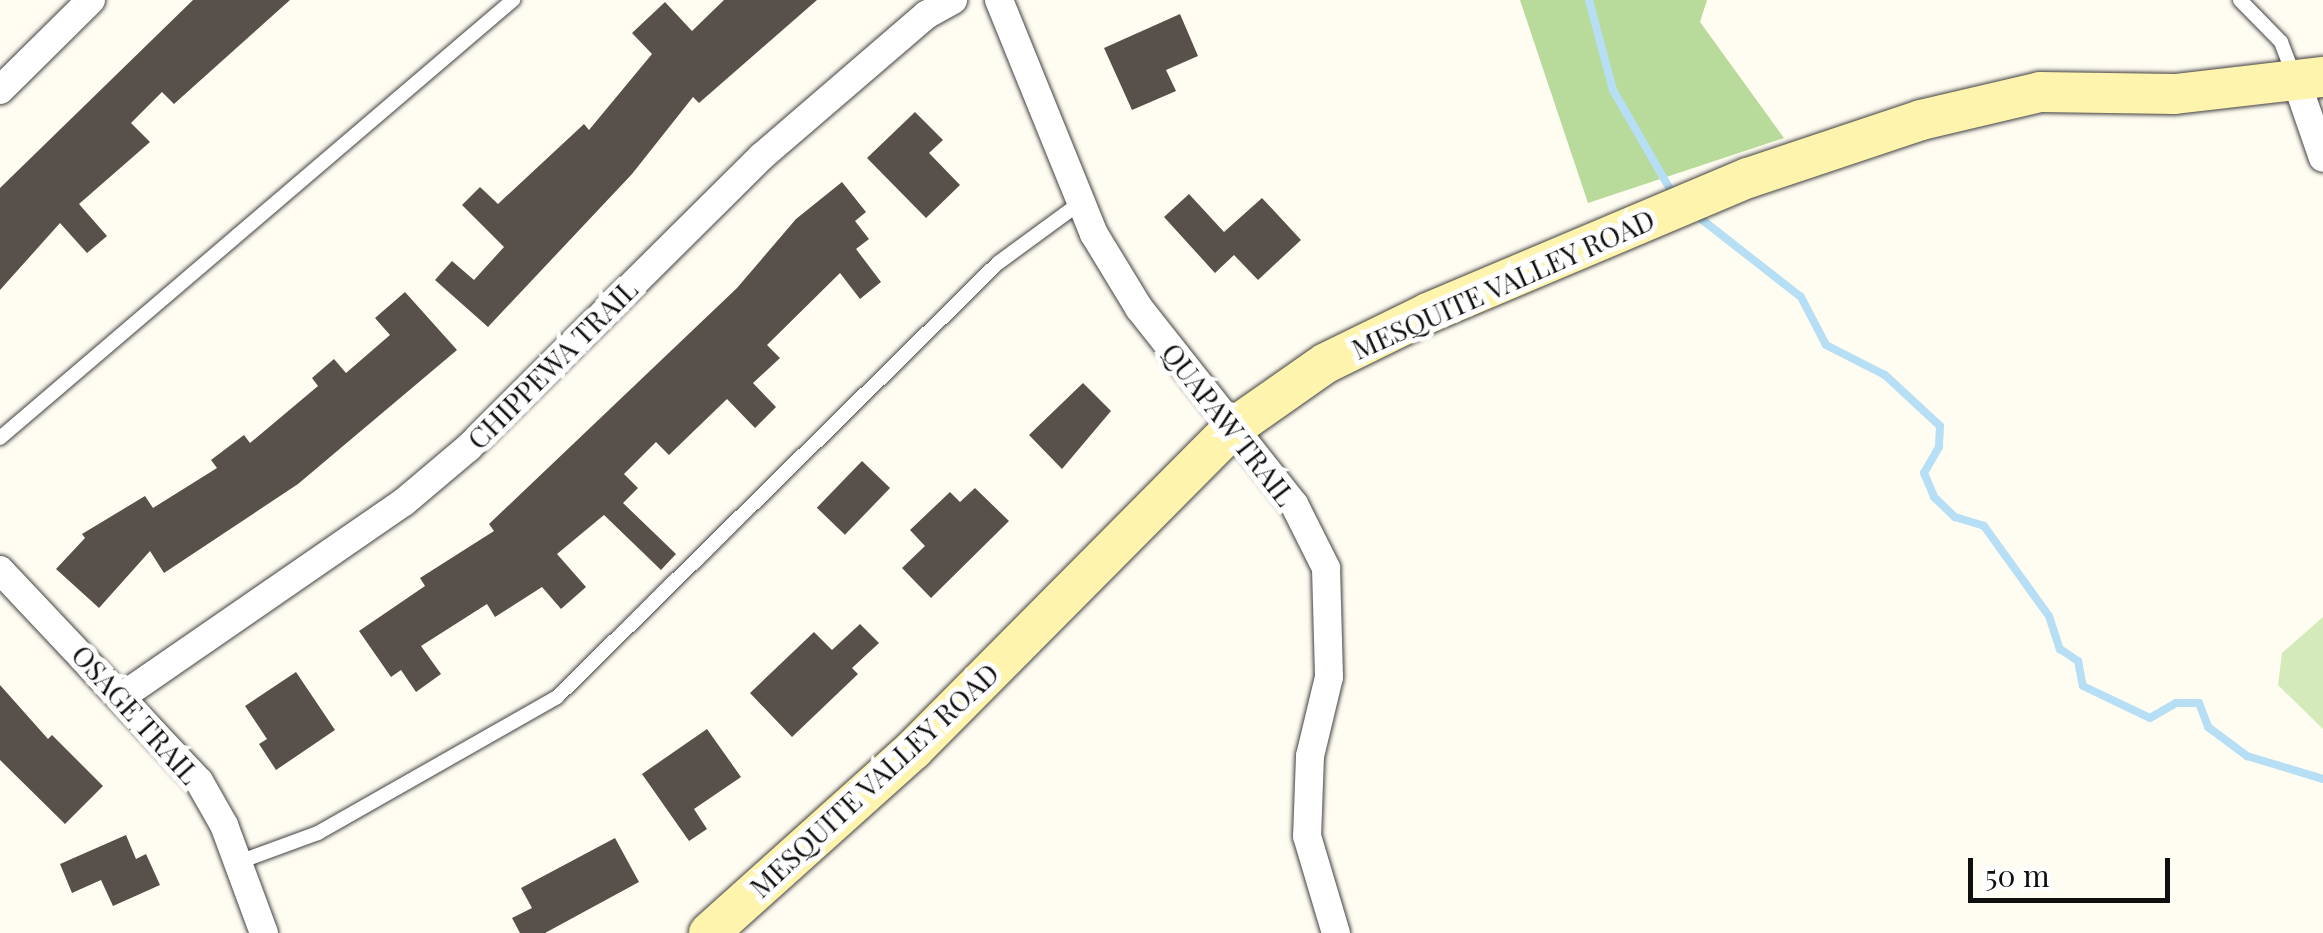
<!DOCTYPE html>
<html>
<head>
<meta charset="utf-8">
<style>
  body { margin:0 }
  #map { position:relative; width:2323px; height:933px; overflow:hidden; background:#fffcf1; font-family:"Playfair Display",serif }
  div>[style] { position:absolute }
  .green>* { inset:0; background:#d4eaba }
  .forest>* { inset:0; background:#b8da9a }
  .stream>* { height:8px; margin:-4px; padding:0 4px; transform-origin:4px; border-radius:4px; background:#b6dff6 }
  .building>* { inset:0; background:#58504b; transform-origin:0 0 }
  .roads { filter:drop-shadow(0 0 2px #424242) drop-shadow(0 0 2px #424242) }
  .lane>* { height:14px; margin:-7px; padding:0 7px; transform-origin:7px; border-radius:7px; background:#fff }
  .street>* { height:28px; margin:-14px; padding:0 14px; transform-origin:14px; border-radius:14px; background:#fff }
  .secondary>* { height:40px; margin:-20px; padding:0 20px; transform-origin:20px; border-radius:20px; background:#fef4ad }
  span { translate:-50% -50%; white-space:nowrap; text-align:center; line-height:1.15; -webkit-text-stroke:10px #fff; paint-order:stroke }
  .street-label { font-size:28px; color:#0f0f0f }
  .scale { position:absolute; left:1968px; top:858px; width:202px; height:45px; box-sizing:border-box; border:5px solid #0f0f0f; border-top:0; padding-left:12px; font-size:30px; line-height:35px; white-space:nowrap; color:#0f0f0f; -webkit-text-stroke:8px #fff; paint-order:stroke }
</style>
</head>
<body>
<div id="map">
  <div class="green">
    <i style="clip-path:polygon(2323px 617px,2323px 729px,2278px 685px,2282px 653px)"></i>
  </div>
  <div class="forest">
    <i style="clip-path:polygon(1520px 0,1707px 0,1700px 22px,1784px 138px,1588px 203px)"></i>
  </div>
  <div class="stream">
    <i style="left:1589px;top:0;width:93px;rotate:75.1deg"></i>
    <i style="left:1613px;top:90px;width:122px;rotate:60.1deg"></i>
    <i style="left:1696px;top:215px;width:133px;rotate:38deg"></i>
    <i style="left:1801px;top:297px;width:54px;rotate:62.5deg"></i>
    <i style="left:1826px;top:345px;width:66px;rotate:27deg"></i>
    <i style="left:1885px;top:375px;width:75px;rotate:42.8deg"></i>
    <i style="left:1940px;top:426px;width:21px;rotate:93deg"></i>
    <i style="left:1939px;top:447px;width:30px;rotate:120deg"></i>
    <i style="left:1924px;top:473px;width:26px;rotate:67deg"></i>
    <i style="left:1934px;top:497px;width:29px;rotate:44deg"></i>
    <i style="left:1955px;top:517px;width:30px;rotate:17deg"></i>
    <i style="left:1984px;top:526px;width:111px;rotate:54.2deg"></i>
    <i style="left:2049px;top:616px;width:35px;rotate:72deg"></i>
    <i style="left:2060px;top:649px;width:22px;rotate:34deg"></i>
    <i style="left:2078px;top:661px;width:25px;rotate:79deg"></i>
    <i style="left:2083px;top:686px;width:74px;rotate:25.5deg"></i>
    <i style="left:2150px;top:718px;width:30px;rotate:-30deg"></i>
    <i style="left:2176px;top:703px;width:23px"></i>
    <i style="left:2199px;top:703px;width:26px;rotate:69deg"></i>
    <i style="left:2208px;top:727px;width:49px;rotate:36.6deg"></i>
    <i style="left:2247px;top:756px;width:79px;rotate:16.8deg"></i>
  </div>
  <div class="building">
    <i style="clip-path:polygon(193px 0,290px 0,174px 104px,162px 92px,131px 123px,150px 142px,79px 204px,107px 236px,87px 253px,60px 223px,0 290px,0 188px)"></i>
    <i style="clip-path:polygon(724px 0,817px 0,699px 103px,693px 97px,632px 174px,488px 327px,435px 280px,452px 261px,474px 280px,504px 247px,462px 205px,480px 187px,498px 204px,584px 124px,589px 130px,652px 54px,632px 33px,665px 2px,692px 31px)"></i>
    <i style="clip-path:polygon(1180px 14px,1198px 56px,1166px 70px,1176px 91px,1132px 110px,1104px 48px)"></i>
    <i style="clip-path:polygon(915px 112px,943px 140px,929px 153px,960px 185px,926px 218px,867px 158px)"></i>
    <i style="clip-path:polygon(842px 182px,866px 212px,855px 221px,869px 239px,856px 249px,881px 282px,860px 299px,840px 273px,767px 345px,780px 358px,753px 383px,776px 407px,755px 428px,727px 399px,669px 455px,656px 442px,624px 474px,638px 488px,623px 503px,676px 554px,661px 570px,604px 515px,557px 554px,586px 587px,561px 609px,542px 587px,495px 617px,487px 604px,421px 646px,441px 674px,416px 692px,401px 670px,391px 677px,359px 631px,425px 586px,420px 578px,494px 531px,489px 524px,737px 288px,796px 219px)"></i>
    <i style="clip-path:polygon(1189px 194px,1224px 232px,1262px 198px,1301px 240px,1258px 280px,1234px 255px,1215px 273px,1164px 217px)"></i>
    <i style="clip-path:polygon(405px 292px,457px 350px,298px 484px,164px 573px,150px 551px,99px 608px,56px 569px,85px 538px,82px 534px,145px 496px,153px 508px,217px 468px,211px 460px,244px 435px,250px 443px,318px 386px,312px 378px,334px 359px,346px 373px,390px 335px,375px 318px)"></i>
    <i style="clip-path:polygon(1083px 383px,1111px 411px,1062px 469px,1029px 435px)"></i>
    <i style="left:862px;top:461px;width:39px;height:65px;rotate:44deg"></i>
    <i style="clip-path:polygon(975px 488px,1009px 521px,931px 598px,902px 568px,925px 546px,910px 530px,950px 492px,960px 502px)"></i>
    <i style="clip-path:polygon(860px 624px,879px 643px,852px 668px,858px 674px,792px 737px,750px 693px,814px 632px,832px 650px)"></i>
    <i style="clip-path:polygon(296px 672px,335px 730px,276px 770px,259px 744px,267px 739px,245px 706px)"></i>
    <i style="clip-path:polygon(0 685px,48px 739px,52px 735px,103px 786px,65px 824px,0 760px)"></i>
    <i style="clip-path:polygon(707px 729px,741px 777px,694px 809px,707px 829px,689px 841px,642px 774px)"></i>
    <i style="clip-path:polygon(126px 835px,136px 859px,146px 854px,160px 885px,113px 906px,101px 880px,72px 893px,60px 864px)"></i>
    <i style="clip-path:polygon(615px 838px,639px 882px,545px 933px,520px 933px,512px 918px,532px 908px,521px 888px)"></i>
  </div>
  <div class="roads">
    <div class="lane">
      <i style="left:2240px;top:0;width:59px;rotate:45.7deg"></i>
      <i style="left:2281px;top:42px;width:39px;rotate:69deg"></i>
      <i style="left:0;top:438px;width:675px;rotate:-40.49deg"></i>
      <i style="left:239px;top:862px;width:84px;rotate:-20.2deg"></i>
      <i style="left:318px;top:833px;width:275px;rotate:-29.6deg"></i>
      <i style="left:557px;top:697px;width:619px;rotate:-44.54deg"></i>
      <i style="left:998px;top:263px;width:102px;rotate:-36.2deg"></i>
    </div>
    <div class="street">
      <i style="left:999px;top:0;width:253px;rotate:67.9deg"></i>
      <i style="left:1094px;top:234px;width:87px;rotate:58.7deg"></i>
      <i style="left:1139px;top:308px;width:250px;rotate:51.7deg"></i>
      <i style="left:1294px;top:504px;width:72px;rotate:63.4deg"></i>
      <i style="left:1326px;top:568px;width:109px;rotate:88.4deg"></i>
      <i style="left:1329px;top:677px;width:81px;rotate:103.5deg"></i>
      <i style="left:1310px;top:756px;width:80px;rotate:92.1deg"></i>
      <i style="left:1307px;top:836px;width:101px;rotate:73.4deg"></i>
      <i style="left:2297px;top:83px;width:79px;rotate:70.9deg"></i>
      <i style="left:0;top:90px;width:128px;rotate:-44.7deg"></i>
      <i style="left:0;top:570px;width:290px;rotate:46.7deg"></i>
      <i style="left:199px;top:781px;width:51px;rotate:60.4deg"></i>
      <i style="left:224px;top:825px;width:115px;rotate:69.7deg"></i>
      <i style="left:124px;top:695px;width:340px;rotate:-34.6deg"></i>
      <i style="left:404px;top:502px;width:84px;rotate:-40.2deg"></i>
      <i style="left:468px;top:448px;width:413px;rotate:-44.8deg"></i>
      <i style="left:761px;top:157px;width:218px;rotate:-40.7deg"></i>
      <i style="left:926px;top:15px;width:31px;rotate:-29deg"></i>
    </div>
    <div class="secondary">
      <i style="left:709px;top:933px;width:274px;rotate:-41.9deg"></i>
      <i style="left:913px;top:750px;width:454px;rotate:-45.2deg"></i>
      <i style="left:1233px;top:428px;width:113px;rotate:-35deg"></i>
      <i style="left:1326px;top:363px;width:114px;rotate:-26.1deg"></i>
      <i style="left:1428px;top:313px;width:347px;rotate:-22.9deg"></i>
      <i style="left:1748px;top:178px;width:182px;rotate:-18.5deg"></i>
      <i style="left:1921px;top:120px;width:122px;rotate:-13.2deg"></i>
      <i style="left:2040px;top:92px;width:135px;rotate:0.8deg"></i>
      <i style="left:2175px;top:94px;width:149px;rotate:-6.6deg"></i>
    </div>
  </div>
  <div class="street-label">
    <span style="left:1503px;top:284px;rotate:-24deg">MESQUITE VALLEY ROAD</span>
    <span style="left:552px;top:364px;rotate:-45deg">CHIPPEWA TRAIL</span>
    <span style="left:1229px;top:424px;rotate:52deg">QUAPAW TRAIL</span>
    <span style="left:136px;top:714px;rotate:48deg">OSAGE TRAIL</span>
    <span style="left:874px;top:780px;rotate:-43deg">MESQUITE VALLEY ROAD</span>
  </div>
  <div class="scale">50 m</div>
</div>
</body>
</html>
